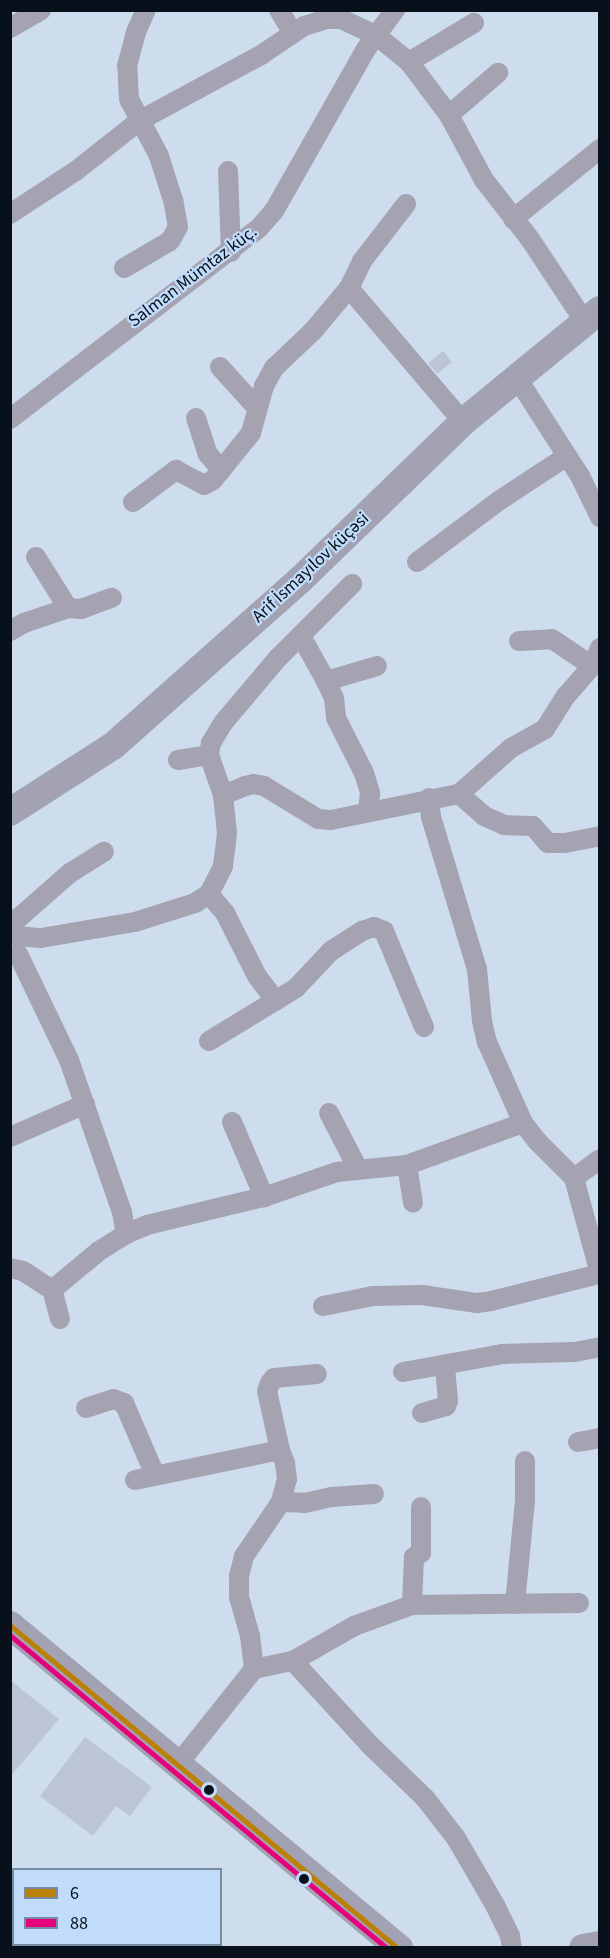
<!DOCTYPE html>
<html>
<head>
<meta charset="utf-8">
<style>
  body { margin:0 }
  #map { position:relative; width:610px; height:1958px; overflow:hidden; background:#ceddee; font-family:"Source Sans 3",sans-serif }
  div>[style] { position:absolute }
  .building>* { inset:0; background:#bcc5d8; transform-origin:0 0 }
  .street>* { height:20px; margin:-10px; padding:0 10px; transform-origin:10px; border-radius:10px; background:#a5a2b2 }
  .secondary>* { height:28px; margin:-14px; padding:0 14px; transform-origin:14px; border-radius:14px; background:#a3a2b2 }
  .bus-1>* { height:4.5px; margin:-2.25px; padding:0 2.25px; transform-origin:2.25px; border-radius:2.25px; background:#bb8107 }
  .bus-2>* { height:4.5px; margin:-2.25px; padding:0 2.25px; transform-origin:2.25px; border-radius:2.25px; background:#e5007d }
  .dots>* { width:16px; height:16px; translate:-50% -50%; box-sizing:border-box; border:3px solid #c1dcfb; border-radius:50% }
  span { translate:-50% -50%; white-space:nowrap; text-align:center; line-height:1.15; -webkit-text-stroke:4.5px #c1dcfb; paint-order:stroke }
  .street-label { font-size:18px; color:#08111b }
  .frame { position:absolute; inset:0; border:12px solid #08111b; pointer-events:none }
  .legend { position:absolute; left:12px; top:1868px; width:210px; height:78px; box-sizing:border-box; background:#c1dcfb; border:2px solid #778ba1; margin:0; padding:8px 10px; list-style:none; font-size:18px; color:#08111b }
  .legend li { display:flex; align-items:center; gap:12px; height:30px }
  .legend b { width:30px; border:2px solid #778ba1 }
</style>
</head>
<body>
<div id="map">
  <div class="building">
    <i style="left:443px;top:351px;width:14px;height:19px;rotate:51deg"></i>
    <i style="clip-path:polygon(10px 1680px,59px 1719px,10px 1777px)"></i>
    <i style="clip-path:polygon(85px 1737px,152px 1787px,130px 1816px,116px 1806px,93px 1836px,40px 1796px)"></i>
  </div>
  <div class="street">
    <i style="left:279px;top:10px;width:27px;rotate:59deg"></i>
    <i style="left:10px;top:28px;width:36px;rotate:-30deg"></i>
    <i style="left:409px;top:62px;width:76px;rotate:-31deg"></i>
    <i style="left:449px;top:115px;width:65px;rotate:-40.6deg"></i>
    <i style="left:228px;top:171px;width:81px;rotate:87.9deg"></i>
    <i style="left:10px;top:214px;width:80px;rotate:-33.3deg"></i>
    <i style="left:77px;top:170px;width:79px;rotate:-38.3deg"></i>
    <i style="left:139px;top:121px;width:139px;rotate:-28.4deg"></i>
    <i style="left:261px;top:55px;width:52px;rotate:-34deg"></i>
    <i style="left:304px;top:26px;width:24px;rotate:-17deg"></i>
    <i style="left:327px;top:19px;width:14px"></i>
    <i style="left:341px;top:19px;width:40px;rotate:25deg"></i>
    <i style="left:377px;top:36px;width:41px;rotate:39.1deg"></i>
    <i style="left:409px;top:62px;width:66px;rotate:53deg"></i>
    <i style="left:449px;top:115px;width:74px;rotate:61.7deg"></i>
    <i style="left:484px;top:180px;width:75px;rotate:52.1deg"></i>
    <i style="left:530px;top:239px;width:100px;rotate:56.5deg"></i>
    <i style="left:513px;top:219px;width:112px;rotate:-38.8deg"></i>
    <i style="left:124px;top:268px;width:53px;rotate:-30.4deg"></i>
    <i style="left:170px;top:241px;width:16px;rotate:-60deg"></i>
    <i style="left:178px;top:227px;width:27px;rotate:-100deg"></i>
    <i style="left:173px;top:200px;width:46px;rotate:-107.7deg"></i>
    <i style="left:159px;top:156px;width:64px;rotate:-117.8deg"></i>
    <i style="left:129px;top:99px;width:33px;rotate:-93deg"></i>
    <i style="left:127px;top:66px;width:35px;rotate:-75deg"></i>
    <i style="left:136px;top:32px;width:24px;rotate:-66deg"></i>
    <i style="left:349px;top:288px;width:176px;rotate:49.6deg"></i>
    <i style="left:220px;top:367px;width:55px;rotate:47.9deg"></i>
    <i style="left:517px;top:378px;width:117px;rotate:57.3deg"></i>
    <i style="left:580px;top:476px;width:46px;rotate:64deg"></i>
    <i style="left:196px;top:418px;width:38px;rotate:72deg"></i>
    <i style="left:208px;top:454px;width:21px;rotate:51deg"></i>
    <i style="left:10px;top:419px;width:314px;rotate:-37.5deg"></i>
    <i style="left:259px;top:228px;width:23px;rotate:-49deg"></i>
    <i style="left:274px;top:211px;width:186px;rotate:-60.4deg"></i>
    <i style="left:366px;top:49px;width:49px;rotate:-53.4deg"></i>
    <i style="left:133px;top:502px;width:54px;rotate:-36.7deg"></i>
    <i style="left:176px;top:470px;width:32px;rotate:28deg"></i>
    <i style="left:204px;top:485px;width:10px;rotate:-29deg"></i>
    <i style="left:213px;top:480px;width:60px;rotate:-51deg"></i>
    <i style="left:251px;top:433px;width:49px;rotate:-74.5deg"></i>
    <i style="left:264px;top:386px;width:21px;rotate:-61deg"></i>
    <i style="left:274px;top:368px;width:54px;rotate:-43.5deg"></i>
    <i style="left:313px;top:331px;width:56px;rotate:-50.1deg"></i>
    <i style="left:349px;top:288px;width:30px;rotate:-64deg"></i>
    <i style="left:362px;top:261px;width:72px;rotate:-52.3deg"></i>
    <i style="left:36px;top:557px;width:60px;rotate:57.9deg"></i>
    <i style="left:417px;top:562px;width:104px;rotate:-36.8deg"></i>
    <i style="left:500px;top:500px;width:80px;rotate:-33.3deg"></i>
    <i style="left:10px;top:631px;width:16px;rotate:-30deg"></i>
    <i style="left:24px;top:623px;width:46px;rotate:-18.8deg"></i>
    <i style="left:68px;top:608px;width:13px;rotate:4deg"></i>
    <i style="left:81px;top:609px;width:33px;rotate:-20deg"></i>
    <i style="left:301px;top:636px;width:51px;rotate:60.9deg"></i>
    <i style="left:326px;top:681px;width:19px;rotate:65deg"></i>
    <i style="left:334px;top:698px;width:20px;rotate:84deg"></i>
    <i style="left:336px;top:718px;width:62px;rotate:63deg"></i>
    <i style="left:364px;top:773px;width:21px;rotate:73deg"></i>
    <i style="left:370px;top:793px;width:18px;rotate:96deg"></i>
    <i style="left:519px;top:641px;width:33px;rotate:-3deg"></i>
    <i style="left:552px;top:639px;width:48px;rotate:34deg"></i>
    <i style="left:326px;top:681px;width:53px;rotate:-16.4deg"></i>
    <i style="left:178px;top:760px;width:31px;rotate:-9deg"></i>
    <i style="left:459px;top:794px;width:33px;rotate:41deg"></i>
    <i style="left:484px;top:816px;width:22px;rotate:24deg"></i>
    <i style="left:504px;top:825px;width:29px;rotate:2deg"></i>
    <i style="left:533px;top:826px;width:23px;rotate:49deg"></i>
    <i style="left:548px;top:843px;width:17px"></i>
    <i style="left:565px;top:843px;width:36px;rotate:-11deg"></i>
    <i style="left:223px;top:795px;width:42px;rotate:-109.3deg"></i>
    <i style="left:209px;top:755px;width:12px;rotate:-81deg"></i>
    <i style="left:211px;top:743px;width:23px;rotate:-59deg"></i>
    <i style="left:223px;top:723px;width:85px;rotate:-49.8deg"></i>
    <i style="left:278px;top:658px;width:105px;rotate:-45deg"></i>
    <i style="left:429px;top:798px;width:19px;rotate:84deg"></i>
    <i style="left:431px;top:817px;width:159px;rotate:73.2deg"></i>
    <i style="left:477px;top:969px;width:52px;rotate:84.5deg"></i>
    <i style="left:482px;top:1021px;width:22px;rotate:77deg"></i>
    <i style="left:487px;top:1042px;width:89px;rotate:66deg"></i>
    <i style="left:523px;top:1123px;width:23px;rotate:52deg"></i>
    <i style="left:537px;top:1141px;width:52px;rotate:45deg"></i>
    <i style="left:574px;top:1178px;width:99px;rotate:74.8deg"></i>
    <i style="left:209px;top:894px;width:25px;rotate:50deg"></i>
    <i style="left:225px;top:913px;width:71px;rotate:63.1deg"></i>
    <i style="left:257px;top:976px;width:31px;rotate:53deg"></i>
    <i style="left:10px;top:919px;width:18px;rotate:68deg"></i>
    <i style="left:17px;top:936px;width:24px;rotate:5deg"></i>
    <i style="left:41px;top:938px;width:95px;rotate:-9.7deg"></i>
    <i style="left:135px;top:922px;width:63px;rotate:-17.6deg"></i>
    <i style="left:195px;top:903px;width:17px;rotate:-33deg"></i>
    <i style="left:209px;top:894px;width:31px;rotate:-63deg"></i>
    <i style="left:223px;top:866px;width:33px;rotate:-83deg"></i>
    <i style="left:227px;top:833px;width:38px;rotate:-96deg"></i>
    <i style="left:223px;top:795px;width:24px;rotate:-22deg"></i>
    <i style="left:245px;top:786px;width:9px;rotate:-13deg"></i>
    <i style="left:254px;top:784px;width:10px;rotate:11deg"></i>
    <i style="left:264px;top:786px;width:63px;rotate:31.4deg"></i>
    <i style="left:318px;top:819px;width:13px;rotate:4deg"></i>
    <i style="left:331px;top:820px;width:131px;rotate:-11.5deg"></i>
    <i style="left:459px;top:794px;width:69px;rotate:-41.5deg"></i>
    <i style="left:511px;top:748px;width:39px;rotate:-29deg"></i>
    <i style="left:545px;top:729px;width:39px;rotate:-58deg"></i>
    <i style="left:566px;top:696px;width:40px;rotate:-49deg"></i>
    <i style="left:592px;top:666px;width:20px;rotate:-66deg"></i>
    <i style="left:13px;top:923px;width:76px;rotate:-41.3deg"></i>
    <i style="left:70px;top:873px;width:40px;rotate:-32deg"></i>
    <i style="left:18px;top:954px;width:118px;rotate:64.3deg"></i>
    <i style="left:69px;top:1060px;width:161px;rotate:70.8deg"></i>
    <i style="left:122px;top:1212px;width:22px;rotate:80deg"></i>
    <i style="left:209px;top:1041px;width:102px;rotate:-31.3deg"></i>
    <i style="left:296px;top:988px;width:51px;rotate:-46.6deg"></i>
    <i style="left:331px;top:951px;width:37px;rotate:-33deg"></i>
    <i style="left:362px;top:931px;width:13px;rotate:-18deg"></i>
    <i style="left:374px;top:927px;width:11px;rotate:22deg"></i>
    <i style="left:384px;top:931px;width:104px;rotate:67.4deg"></i>
    <i style="left:329px;top:1113px;width:63px;rotate:62.6deg"></i>
    <i style="left:232px;top:1122px;width:82px;rotate:66.9deg"></i>
    <i style="left:10px;top:1137px;width:82px;rotate:-23.7deg"></i>
    <i style="left:407px;top:1165px;width:38px;rotate:81deg"></i>
    <i style="left:574px;top:1178px;width:32px;rotate:-36deg"></i>
    <i style="left:10px;top:1268px;width:13px;rotate:13deg"></i>
    <i style="left:23px;top:1271px;width:35px;rotate:33deg"></i>
    <i style="left:323px;top:1306px;width:51px;rotate:-11.3deg"></i>
    <i style="left:373px;top:1296px;width:49px;rotate:-1.2deg"></i>
    <i style="left:422px;top:1295px;width:56px;rotate:8.3deg"></i>
    <i style="left:477px;top:1303px;width:14px;rotate:-8deg"></i>
    <i style="left:491px;top:1301px;width:111px;rotate:-14deg"></i>
    <i style="left:60px;top:1319px;width:30px;rotate:-105deg"></i>
    <i style="left:52px;top:1290px;width:61px;rotate:-39.7deg"></i>
    <i style="left:99px;top:1251px;width:32px;rotate:-32deg"></i>
    <i style="left:126px;top:1234px;width:23px;rotate:-23deg"></i>
    <i style="left:147px;top:1225px;width:120px;rotate:-13.5deg"></i>
    <i style="left:264px;top:1197px;width:77px;rotate:-18.9deg"></i>
    <i style="left:337px;top:1172px;width:70px;rotate:-5.7deg"></i>
    <i style="left:407px;top:1165px;width:123px;rotate:-19.9deg"></i>
    <i style="left:403px;top:1372px;width:102px;rotate:-10.2deg"></i>
    <i style="left:503px;top:1354px;width:72px;rotate:-1.6deg"></i>
    <i style="left:575px;top:1352px;width:25px;rotate:-11deg"></i>
    <i style="left:86px;top:1408px;width:28px;rotate:-18deg"></i>
    <i style="left:113px;top:1399px;width:12px;rotate:20deg"></i>
    <i style="left:124px;top:1403px;width:78px;rotate:66.7deg"></i>
    <i style="left:422px;top:1413px;width:25px;rotate:-16deg"></i>
    <i style="left:446px;top:1406px;width:5px;rotate:-68deg"></i>
    <i style="left:448px;top:1401px;width:37px;rotate:-95deg"></i>
    <i style="left:578px;top:1442px;width:22px;rotate:-10deg"></i>
    <i style="left:280px;top:1450px;width:60px;rotate:-102.4deg"></i>
    <i style="left:267px;top:1391px;width:9px;rotate:-69deg"></i>
    <i style="left:270px;top:1383px;width:6px;rotate:-51deg"></i>
    <i style="left:274px;top:1378px;width:43px;rotate:-5.3deg"></i>
    <i style="left:135px;top:1480px;width:148px;rotate:-11.7deg"></i>
    <i style="left:280px;top:1450px;width:14px;rotate:69deg"></i>
    <i style="left:285px;top:1463px;width:16px;rotate:83deg"></i>
    <i style="left:287px;top:1479px;width:24px;rotate:105deg"></i>
    <i style="left:281px;top:1502px;width:65px;rotate:124.4deg"></i>
    <i style="left:244px;top:1556px;width:21px;rotate:104deg"></i>
    <i style="left:239px;top:1576px;width:21px;rotate:90deg"></i>
    <i style="left:239px;top:1597px;width:41px;rotate:74.2deg"></i>
    <i style="left:250px;top:1636px;width:33px;rotate:83deg"></i>
    <i style="left:254px;top:1669px;width:120px;rotate:128.6deg"></i>
    <i style="left:281px;top:1502px;width:24px;rotate:2deg"></i>
    <i style="left:305px;top:1503px;width:28px;rotate:-13deg"></i>
    <i style="left:332px;top:1497px;width:42px;rotate:-4.1deg"></i>
    <i style="left:515px;top:1604px;width:103px;rotate:-84.5deg"></i>
    <i style="left:525px;top:1501px;width:40px;rotate:-90deg"></i>
    <i style="left:412px;top:1605px;width:48px;rotate:-87.6deg"></i>
    <i style="left:414px;top:1557px;width:8px;rotate:-30deg"></i>
    <i style="left:421px;top:1553px;width:46px;rotate:-90deg"></i>
    <i style="left:293px;top:1661px;width:113px;rotate:47.5deg"></i>
    <i style="left:369px;top:1744px;width:78px;rotate:44deg"></i>
    <i style="left:425px;top:1798px;width:51px;rotate:52.2deg"></i>
    <i style="left:456px;top:1838px;width:78px;rotate:59.8deg"></i>
    <i style="left:495px;top:1905px;width:34px;rotate:64deg"></i>
    <i style="left:510px;top:1936px;width:12px;rotate:81deg"></i>
    <i style="left:254px;top:1669px;width:40px;rotate:-12deg"></i>
    <i style="left:293px;top:1661px;width:70px;rotate:-29.8deg"></i>
    <i style="left:354px;top:1626px;width:62px;rotate:-19.9deg"></i>
    <i style="left:412px;top:1605px;width:167px;rotate:-0.7deg"></i>
  </div>
  <div class="secondary">
    <i style="left:10px;top:812px;width:122px;rotate:-32.7deg"></i>
    <i style="left:113px;top:746px;width:250px;rotate:-41.6deg"></i>
    <i style="left:300px;top:580px;width:227px;rotate:-44.1deg"></i>
    <i style="left:463px;top:422px;width:177px;rotate:-39.3deg"></i>
    <i style="left:10px;top:1625px;width:506px;rotate:39.7deg"></i>
    <i style="left:583px;top:1948px;width:17px;rotate:-10deg"></i>
  </div>
  <div class="bus-1">
    <i style="left:10px;top:1625px;width:505px;rotate:39.78deg"></i>
  </div>
  <div class="bus-2">
    <i style="left:10px;top:1635px;width:490px;rotate:39.7deg"></i>
  </div>
  <div class="dots">
    <i style="left:209px;top:1790px;background:#08111b"></i>
    <i style="left:304px;top:1879px;background:#08111b"></i>
  </div>
  <div class="street-label">
    <span style="left:193px;top:277px;rotate:-37deg">Salman Mümtaz küç.</span>
    <span style="left:311px;top:568px;rotate:-43deg">Arif İsmayılov küçəsi</span>
  </div>
  <div class="frame"></div>
  <ul class="legend">
  <li><b style="height:8px;background:#bb8107"></b>6</li>
  <li><b style="height:8px;background:#e5007d"></b>88</li>
  </ul>
</div>
</body>
</html>
